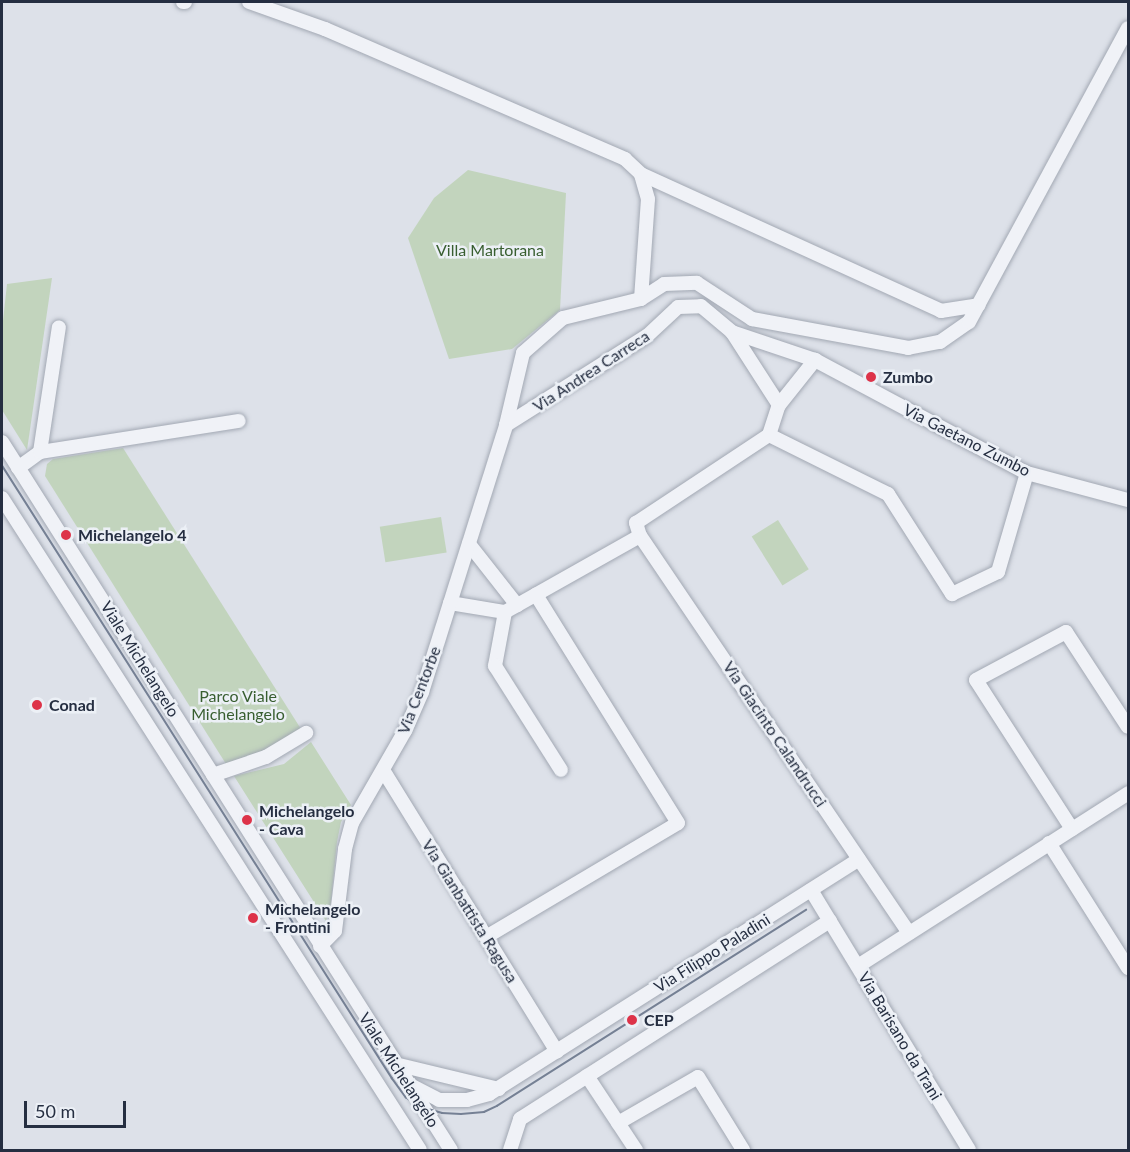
<!DOCTYPE html>
<html>
<head>
<meta charset="utf-8">
<style>
  body { margin:0 }
  #map { position:relative; width:1130px; height:1152px; overflow:hidden; background:#dde1e9; font-family:Lato,sans-serif }
  div>[style] { position:absolute }
  .green>* { inset:0; background:#c2d4bd; transform-origin:0 0 }
  .roads { filter:drop-shadow(0 0 2px #a2a8b3) drop-shadow(0 0 2px #a2a8b3) }
  .minor>* { height:14px; margin:-7px; padding:0 7px; transform-origin:7px; border-radius:7px; background:#f0f2f7 }
  .tram>* { height:1.5px; margin:-0.75px; padding:0 0.75px; transform-origin:0.75px; border-radius:0.75px; background:#758094 }
  .dots>* { width:16px; height:16px; translate:-50% -50%; box-sizing:border-box; border:3px solid #ecf0f6; border-radius:50% }
  span { translate:-50% -50%; white-space:nowrap; text-align:center; line-height:1.15; -webkit-text-stroke:5px #ecf0f6; paint-order:stroke }
  .park-label { font-size:16px; color:#385e30 }
  .street-label { font-size:16px; color:#252e41 }
  .poi-label { font-size:16px; color:#252e41; font-weight:700 }
  .left { translate:0 -50%; text-align:left }
  .frame { position:absolute; inset:0; border:3px solid #252e41; pointer-events:none }
  .scale { position:absolute; left:24px; top:1101px; width:102px; height:27px; box-sizing:border-box; border:3px solid #252e41; border-top:0; padding-left:8px; font-size:18px; line-height:21px; white-space:nowrap; color:#252e41; -webkit-text-stroke:4px #ecf0f6; paint-order:stroke }
</style>
</head>
<body>
<div id="map">
  <div class="green">
    <i style="clip-path:polygon(468px 170px,566px 193px,560px 310px,512px 349px,449px 359px,408px 238px,434px 198px)"></i>
    <i style="clip-path:polygon(52px 278px,27px 450px,2px 410px,2px 330px,7px 284px)"></i>
    <i style="clip-path:polygon(123px 448px,301px 729px,266px 753px,226px 764px,45px 476px,47px 464px,53px 459px)"></i>
    <i style="left:441px;top:517px;width:36px;height:62px;rotate:81deg"></i>
    <i style="left:778px;top:520px;width:58px;height:31px;rotate:58deg"></i>
    <i style="clip-path:polygon(311px 742px,351px 805px,341px 822px,337px 842px,331px 902px,326px 921px,234px 776px,284px 764px)"></i>
  </div>
  <div class="roads">
    <div class="minor">
      <i style="left:183px;top:2px;width:2px"></i>
      <i style="left:249px;top:2px;width:81px;rotate:19.6deg"></i>
      <i style="left:325px;top:29px;width:327px;rotate:23.4deg"></i>
      <i style="left:625px;top:159px;width:22px;rotate:43deg"></i>
      <i style="left:641px;top:174px;width:330px;rotate:24.5deg"></i>
      <i style="left:941px;top:311px;width:38px;rotate:-9deg"></i>
      <i style="left:641px;top:299px;width:100px;rotate:-86deg"></i>
      <i style="left:648px;top:199px;width:26px;rotate:-106deg"></i>
      <i style="left:732px;top:332px;width:88px;rotate:18.6deg"></i>
      <i style="left:815px;top:360px;width:240px;rotate:28.1deg"></i>
      <i style="left:1027px;top:473px;width:105px;rotate:15deg"></i>
      <i style="left:506px;top:425px;width:167px;rotate:-32.3deg"></i>
      <i style="left:647px;top:336px;width:42px;rotate:-43.1deg"></i>
      <i style="left:678px;top:307px;width:23px;rotate:-2deg"></i>
      <i style="left:701px;top:306px;width:40px;rotate:40deg"></i>
      <i style="left:732px;top:332px;width:87px;rotate:57.2deg"></i>
      <i style="left:769px;top:435px;width:32px;rotate:-72deg"></i>
      <i style="left:779px;top:405px;width:58px;rotate:-51.3deg"></i>
      <i style="left:2px;top:442px;width:838px;rotate:57.62deg"></i>
      <i style="left:40px;top:452px;width:126px;rotate:-81.4deg"></i>
      <i style="left:18px;top:468px;width:27px;rotate:-36deg"></i>
      <i style="left:40px;top:452px;width:201px;rotate:-8.9deg"></i>
      <i style="left:2px;top:498px;width:774px;rotate:57.34deg"></i>
      <i style="left:469px;top:544px;width:78px;rotate:51.8deg"></i>
      <i style="left:450px;top:603px;width:56px;rotate:9.3deg"></i>
      <i style="left:505px;top:612px;width:155px;rotate:-29.4deg"></i>
      <i style="left:505px;top:612px;width:55px;rotate:100.5deg"></i>
      <i style="left:495px;top:666px;width:123px;rotate:57.6deg"></i>
      <i style="left:383px;top:770px;width:331px;rotate:58.3deg"></i>
      <i style="left:213px;top:775px;width:56px;rotate:-18.8deg"></i>
      <i style="left:266px;top:757px;width:47px;rotate:-31deg"></i>
      <i style="left:1072px;top:829px;width:177px;rotate:-122.8deg"></i>
      <i style="left:976px;top:680px;width:102px;rotate:-28.1deg"></i>
      <i style="left:1066px;top:632px;width:113px;rotate:56.9deg"></i>
      <i style="left:1049px;top:843px;width:148px;rotate:57.7deg"></i>
      <i style="left:811px;top:890px;width:304px;rotate:58.7deg"></i>
      <i style="left:909px;top:933px;width:480px;rotate:-124.1deg"></i>
      <i style="left:640px;top:536px;width:14px;rotate:-107deg"></i>
      <i style="left:636px;top:523px;width:159px;rotate:-33.5deg"></i>
      <i style="left:769px;top:435px;width:133px;rotate:26.4deg"></i>
      <i style="left:888px;top:494px;width:119px;rotate:57.4deg"></i>
      <i style="left:952px;top:594px;width:51px;rotate:-25.6deg"></i>
      <i style="left:998px;top:572px;width:103px;rotate:-73.7deg"></i>
      <i style="left:486px;top:937px;width:223px;rotate:-30.7deg"></i>
      <i style="left:678px;top:823px;width:269px;rotate:-121.9deg"></i>
      <i style="left:320px;top:946px;width:21px;rotate:-45deg"></i>
      <i style="left:335px;top:931px;width:83px;rotate:-83deg"></i>
      <i style="left:345px;top:849px;width:27px;rotate:-75deg"></i>
      <i style="left:352px;top:823px;width:106px;rotate:-60.1deg"></i>
      <i style="left:405px;top:731px;width:43px;rotate:-66.4deg"></i>
      <i style="left:422px;top:692px;width:280px;rotate:-72.5deg"></i>
      <i style="left:506px;top:425px;width:74px;rotate:-76.7deg"></i>
      <i style="left:523px;top:353px;width:53px;rotate:-41.2deg"></i>
      <i style="left:563px;top:318px;width:80px;rotate:-13.7deg"></i>
      <i style="left:641px;top:299px;width:27px;rotate:-33deg"></i>
      <i style="left:664px;top:284px;width:33px;rotate:-2deg"></i>
      <i style="left:697px;top:283px;width:66px;rotate:33.2deg"></i>
      <i style="left:752px;top:319px;width:159px;rotate:10.5deg"></i>
      <i style="left:908px;top:348px;width:33px;rotate:-11deg"></i>
      <i style="left:940px;top:342px;width:35px;rotate:-35deg"></i>
      <i style="left:969px;top:322px;width:334px;rotate:-61.6deg"></i>
      <i style="left:858px;top:966px;width:321px;rotate:-32.6deg"></i>
      <i style="left:395px;top:1064px;width:107px;rotate:13.5deg"></i>
      <i style="left:587px;top:1076px;width:89px;rotate:56.5deg"></i>
      <i style="left:412px;top:1086px;width:30px;rotate:27deg"></i>
      <i style="left:439px;top:1100px;width:28px"></i>
      <i style="left:467px;top:1100px;width:23px;rotate:-15deg"></i>
      <i style="left:489px;top:1094px;width:438px;rotate:-32.4deg"></i>
      <i style="left:618px;top:1123px;width:92px;rotate:-29.9deg"></i>
      <i style="left:698px;top:1077px;width:86px;rotate:58.3deg"></i>
      <i style="left:510px;top:1150px;width:33px;rotate:-72deg"></i>
      <i style="left:520px;top:1119px;width:368px;rotate:-32.6deg"></i>
    </div>
  </div>
  <div class="tram">
    <i style="left:2px;top:465px;width:727px;rotate:57.53deg"></i>
    <i style="left:392px;top:1078px;width:24px;rotate:54deg"></i>
    <i style="left:406px;top:1097px;width:15px;rotate:37deg"></i>
    <i style="left:418px;top:1106px;width:25px;rotate:16deg"></i>
    <i style="left:442px;top:1113px;width:19px;rotate:3deg"></i>
    <i style="left:461px;top:1114px;width:23px;rotate:-5deg"></i>
    <i style="left:484px;top:1112px;width:14px;rotate:-25deg"></i>
    <i style="left:497px;top:1106px;width:366px;rotate:-32.4deg"></i>
  </div>
  <div class="dots">
    <i style="left:871px;top:377px;background:#dd3349"></i>
    <i style="left:66px;top:535px;background:#dd3349"></i>
    <i style="left:37px;top:705px;background:#dd3349"></i>
    <i style="left:247px;top:820px;background:#dd3349"></i>
    <i style="left:253px;top:918px;background:#dd3349"></i>
    <i style="left:632px;top:1020px;background:#dd3349"></i>
  </div>
  <div class="park-label">
    <span style="left:490px;top:250px">Villa Martorana</span>
    <span style="left:238px;top:705px">Parco Viale<br>Michelangelo</span>
  </div>
  <div class="street-label">
    <span style="left:591px;top:371px;rotate:-33deg">Via Andrea Carreca</span>
    <span style="left:967px;top:440px;rotate:27deg">Via Gaetano Zumbo</span>
    <span style="left:140px;top:659px;rotate:58deg">Viale Michelangelo</span>
    <span style="left:419px;top:690px;rotate:-69deg">Via Centorbe</span>
    <span style="left:775px;top:734px;rotate:56deg">Via Giacinto Calandrucci</span>
    <span style="left:470px;top:911px;rotate:58deg">Via Gianbattista Ragusa</span>
    <span style="left:712px;top:953px;rotate:-32deg">Via Filippo Paladini</span>
    <span style="left:900px;top:1036px;rotate:59deg">Via Barisano da Trani</span>
    <span style="left:399px;top:1070px;rotate:57deg">Viale Michelangelo</span>
  </div>
  <div class="poi-label">
    <span class="left" style="left:883px;top:377px">Zumbo</span>
    <span class="left" style="left:78px;top:535px">Michelangelo 4</span>
    <span class="left" style="left:49px;top:705px">Conad</span>
    <span class="left" style="left:259px;top:820px">Michelangelo<br>- Cava</span>
    <span class="left" style="left:265px;top:918px">Michelangelo<br>- Frontini</span>
    <span class="left" style="left:644px;top:1020px">CEP</span>
  </div>
  <div class="frame"></div>
  <div class="scale">50 m</div>
</div>
</body>
</html>
